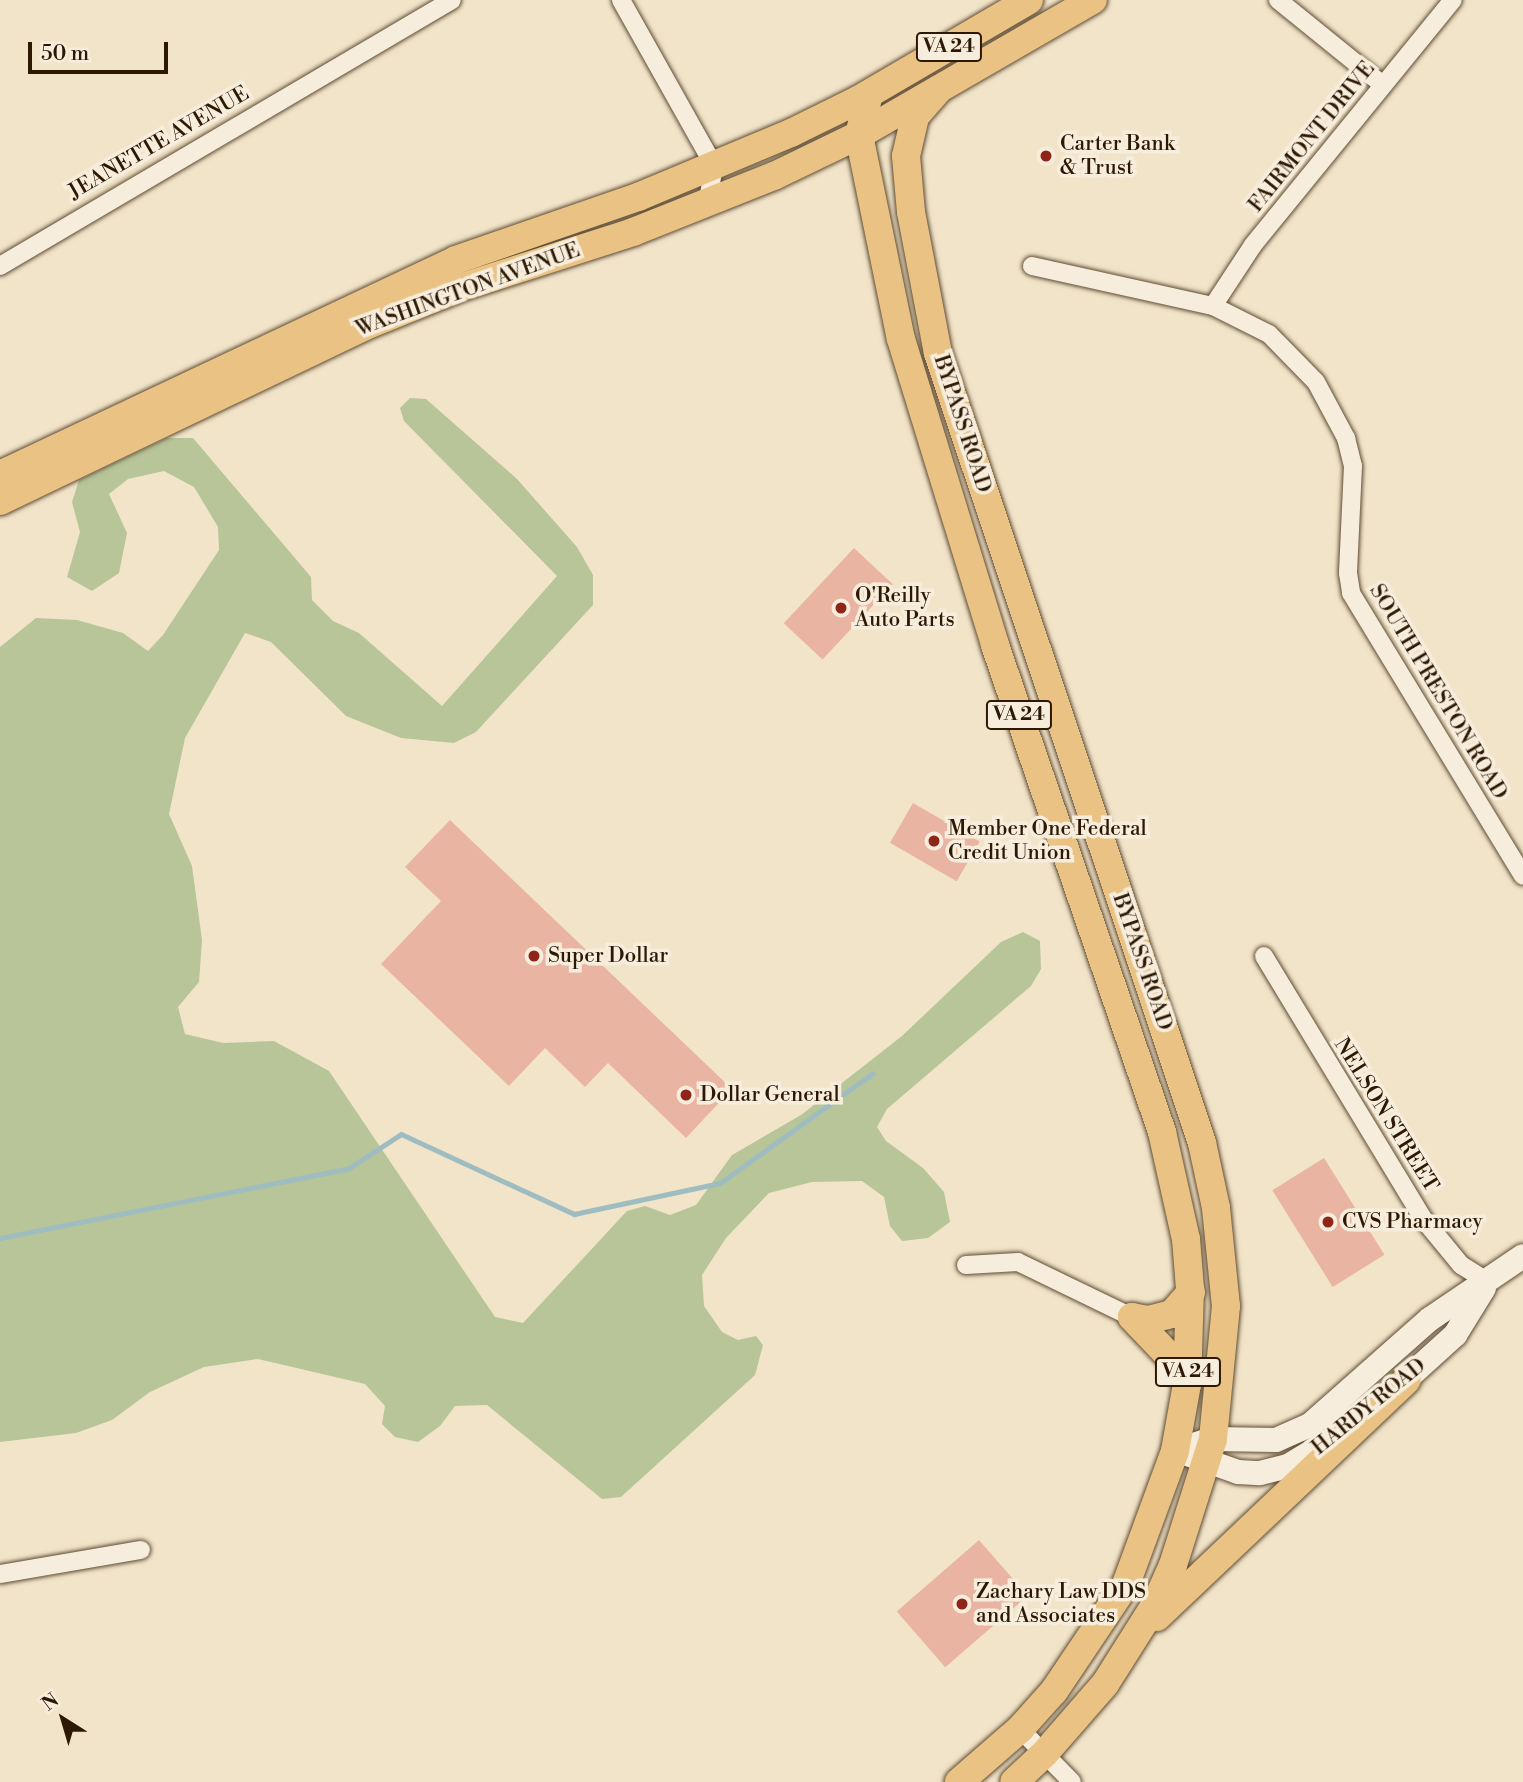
<!DOCTYPE html>
<html>
<head>
<meta charset="utf-8">
<style>
  body { margin:0 }
  #map { position:relative; width:1523px; height:1782px; overflow:hidden; background:#f2e4c9; font-family:"Libre Bodoni",serif }
  div>[style] { position:absolute }
  .green>* { inset:0; background:#b7c599 }
  .stream>* { height:5px; margin:-2.5px; padding:0 2.5px; transform-origin:2.5px; border-radius:2.5px; background:#9fbcc0 }
  .building>* { inset:0; background:#eab4a3; transform-origin:0 0 }
  .roads { filter:drop-shadow(0 0 2px #5e4c34) drop-shadow(0 0 2px #5e4c34) }
  .minor>* { height:18px; margin:-9px; padding:0 9px; transform-origin:9px; border-radius:9px; background:#f7eddc }
  .secondary>* { height:24px; margin:-12px; padding:0 12px; transform-origin:12px; border-radius:12px; background:#f7eddc }
  .primary>* { height:28px; margin:-14px; padding:0 14px; transform-origin:14px; border-radius:14px; background:#e9c284 }
  .dots>* { width:19px; height:19px; translate:-50% -50%; box-sizing:border-box; border:4px solid #f7eddc; border-radius:50% }
  span { translate:-50% -50%; white-space:nowrap; text-align:center; line-height:1.15; -webkit-text-stroke:7px #f7eddc; paint-order:stroke }
  .shield-label span { padding:2px 5px; background:#f7eddc; border:2px solid; border-radius:5px; -webkit-text-stroke-width:0 }
  .shield-label { font-size:19px; color:#2d1903; font-weight:700 }
  .street-label { font-size:21px; color:#2d1903 }
  .poi-label { font-size:21px; color:#2d1903 }
  .left { translate:0 -50%; text-align:left }
  .north { position:absolute; left:28px; top:1684px; width:70px; height:70px; -webkit-text-stroke:5px #f7eddc; paint-order:stroke; rotate:323deg; font-size:19px; font-weight:700; line-height:28px; text-align:center; color:#2d1903 }
  .north::after { content:''; display:block; margin:auto; width:24px; height:32px; background:#2d1903; clip-path:polygon(50% 0,100% 100%,50% 72%,0 100%) }
  .scale { position:absolute; left:28px; top:42px; width:140px; height:32px; box-sizing:border-box; border:4px solid #2d1903; border-top:0; padding-left:9px; font-size:21px; line-height:24px; white-space:nowrap; color:#2d1903; -webkit-text-stroke:5px #f7eddc; paint-order:stroke }
</style>
</head>
<body>
<div id="map">
  <div class="green">
    <i style="clip-path:polygon(410px 398px,426px 399px,517px 479px,577px 547px,593px 575px,593px 605px,476px 732px,454px 743px,401px 738px,346px 716px,271px 642px,245px 633px,185px 738px,169px 814px,192px 866px,202px 940px,199px 982px,178px 1007px,185px 1034px,223px 1043px,274px 1041px,329px 1071px,495px 1317px,523px 1323px,627px 1211px,645px 1206px,670px 1215px,696px 1205px,732px 1155px,801px 1115px,902px 1036px,1001px 942px,1023px 932px,1040px 941px,1041px 969px,1031px 986px,887px 1109px,877px 1127px,886px 1141px,923px 1168px,944px 1192px,950px 1222px,928px 1238px,902px 1241px,890px 1226px,884px 1197px,862px 1181px,812px 1182px,769px 1193px,726px 1238px,702px 1275px,704px 1306px,722px 1332px,738px 1340px,756px 1336px,763px 1345px,755px 1375px,621px 1497px,602px 1499px,487px 1405px,455px 1406px,440px 1426px,418px 1442px,395px 1437px,382px 1424px,385px 1406px,365px 1384px,258px 1359px,204px 1367px,150px 1392px,112px 1420px,76px 1433px,0 1442px,0 647px,36px 618px,77px 620px,123px 633px,148px 651px,163px 635px,219px 550px,218px 527px,194px 487px,164px 471px,128px 479px,109px 494px,127px 533px,119px 573px,92px 591px,67px 577px,80px 532px,72px 502px,79px 480px,167px 438px,193px 438px,311px 577px,312px 600px,333px 621px,359px 633px,442px 706px,557px 576px,404px 421px,400px 408px)"></i>
  </div>
  <div class="stream">
    <i style="left:0;top:1238px;width:356px;rotate:-11.3deg"></i>
    <i style="left:349px;top:1168px;width:62px;rotate:-33.2deg"></i>
    <i style="left:401px;top:1134px;width:191px;rotate:24.8deg"></i>
    <i style="left:574px;top:1214px;width:149px;rotate:-12deg"></i>
    <i style="left:720px;top:1183px;width:188px;rotate:-35.7deg"></i>
  </div>
  <div class="building">
    <i style="left:854px;top:548px;width:53px;height:103px;rotate:43deg"></i>
    <i style="left:913px;top:803px;width:77px;height:46px;rotate:30deg"></i>
    <i style="clip-path:polygon(450px 820px,732px 1089px,686px 1138px,608px 1063px,585px 1087px,545px 1048px,509px 1086px,381px 964px,441px 901px,405px 867px)"></i>
    <i style="left:1324px;top:1158px;width:114px;height:61px;rotate:58deg"></i>
    <i style="left:979px;top:1540px;width:74px;height:109px;rotate:49deg"></i>
  </div>
  <div class="roads">
    <div class="minor">
      <i style="left:621px;top:0;width:190px;rotate:60.7deg"></i>
      <i style="left:714px;top:166px;width:40px;rotate:100deg"></i>
      <i style="left:1278px;top:0;width:135px;rotate:39deg"></i>
      <i style="left:0;top:266px;width:524px;rotate:-30.48deg"></i>
      <i style="left:1032px;top:266px;width:185px;rotate:12.5deg"></i>
      <i style="left:1213px;top:306px;width:63px;rotate:26.6deg"></i>
      <i style="left:1269px;top:334px;width:67px;rotate:45.6deg"></i>
      <i style="left:1316px;top:382px;width:64px;rotate:61.8deg"></i>
      <i style="left:1346px;top:438px;width:29px;rotate:76deg"></i>
      <i style="left:1353px;top:466px;width:107px;rotate:92.7deg"></i>
      <i style="left:1348px;top:573px;width:20px;rotate:81deg"></i>
      <i style="left:1351px;top:593px;width:331px;rotate:58.7deg"></i>
      <i style="left:1213px;top:306px;width:73px;rotate:-56.7deg"></i>
      <i style="left:1253px;top:245px;width:316px;rotate:-50.8deg"></i>
      <i style="left:1264px;top:956px;width:309px;rotate:58.8deg"></i>
      <i style="left:1424px;top:1220px;width:58px;rotate:50.6deg"></i>
      <i style="left:1461px;top:1265px;width:32px;rotate:32deg"></i>
      <i style="left:966px;top:1265px;width:52px;rotate:-3.3deg"></i>
      <i style="left:1018px;top:1262px;width:127px;rotate:25.8deg"></i>
      <i style="left:0;top:1574px;width:143px;rotate:-9.7deg"></i>
      <i style="left:1020px;top:1729px;width:74px;rotate:45.5deg"></i>
    </div>
    <div class="secondary">
      <i style="left:1393px;top:1391px;width:84px;rotate:-42.1deg"></i>
      <i style="left:1455px;top:1335px;width:55px;rotate:-58.3deg"></i>
      <i style="left:1175px;top:1451px;width:40px;rotate:-18deg"></i>
      <i style="left:1213px;top:1439px;width:63px;rotate:0.9deg"></i>
      <i style="left:1276px;top:1440px;width:37px;rotate:-24deg"></i>
      <i style="left:1310px;top:1425px;width:160px;rotate:-41.5deg"></i>
      <i style="left:1430px;top:1319px;width:112px;rotate:-34.1deg"></i>
      <i style="left:1190px;top:1455px;width:51px;rotate:19.5deg"></i>
      <i style="left:1238px;top:1472px;width:22px;rotate:3deg"></i>
      <i style="left:1260px;top:1473px;width:29px;rotate:-14deg"></i>
      <i style="left:1288px;top:1466px;width:50px;rotate:-31.2deg"></i>
    </div>
    <div class="primary">
      <i style="left:939px;top:89px;width:37px;rotate:131deg"></i>
      <i style="left:915px;top:117px;width:40px;rotate:103deg"></i>
      <i style="left:906px;top:156px;width:56px;rotate:84.9deg"></i>
      <i style="left:911px;top:212px;width:144px;rotate:79.2deg"></i>
      <i style="left:938px;top:353px;width:833px;rotate:71.52deg"></i>
      <i style="left:1202px;top:1143px;width:66px;rotate:77.8deg"></i>
      <i style="left:1216px;top:1208px;width:99px;rotate:84.2deg"></i>
      <i style="left:1226px;top:1306px;width:134px;rotate:95.6deg"></i>
      <i style="left:1213px;top:1439px;width:132px;rotate:107.6deg"></i>
      <i style="left:1173px;top:1565px;width:44px;rotate:114.2deg"></i>
      <i style="left:1155px;top:1605px;width:93px;rotate:122.3deg"></i>
      <i style="left:1105px;top:1684px;width:91px;rotate:131deg"></i>
      <i style="left:1045px;top:1753px;width:42px;rotate:136.9deg"></i>
      <i style="left:869px;top:94px;width:42px;rotate:103.7deg"></i>
      <i style="left:859px;top:135px;width:208px;rotate:78.4deg"></i>
      <i style="left:901px;top:339px;width:320px;rotate:72.9deg"></i>
      <i style="left:995px;top:645px;width:515px;rotate:71.07deg"></i>
      <i style="left:1162px;top:1132px;width:110px;rotate:77.4deg"></i>
      <i style="left:1186px;top:1239px;width:50px;rotate:85.4deg"></i>
      <i style="left:1190px;top:1289px;width:95px;rotate:91.8deg"></i>
      <i style="left:1187px;top:1384px;width:68px;rotate:100.2deg"></i>
      <i style="left:1175px;top:1451px;width:142px;rotate:110.2deg"></i>
      <i style="left:1126px;top:1584px;width:129px;rotate:123.9deg"></i>
      <i style="left:1054px;top:1691px;width:51px;rotate:131.8deg"></i>
      <i style="left:1020px;top:1729px;width:81px;rotate:139deg"></i>
      <i style="left:0;top:475px;width:504px;rotate:-25.24deg"></i>
      <i style="left:456px;top:260px;width:193px;rotate:-19.1deg"></i>
      <i style="left:638px;top:197px;width:166px;rotate:-22.7deg"></i>
      <i style="left:791px;top:133px;width:75px;rotate:-26.2deg"></i>
      <i style="left:858px;top:100px;width:198px;rotate:-30.3deg"></i>
      <i style="left:0;top:501px;width:405px;rotate:-25.6deg"></i>
      <i style="left:365px;top:326px;width:101px;rotate:-22deg"></i>
      <i style="left:459px;top:288px;width:183px;rotate:-17.8deg"></i>
      <i style="left:633px;top:232px;width:152px;rotate:-21.7deg"></i>
      <i style="left:774px;top:176px;width:94px;rotate:-25.8deg"></i>
      <i style="left:859px;top:135px;width:270px;rotate:-30deg"></i>
      <i style="left:1132px;top:1317px;width:59px;rotate:46.4deg"></i>
      <i style="left:1173px;top:1360px;width:28px;rotate:60deg"></i>
      <i style="left:1132px;top:1317px;width:16px;rotate:11deg"></i>
      <i style="left:1148px;top:1320px;width:25px;rotate:-14deg"></i>
      <i style="left:1172px;top:1314px;width:29px;rotate:-49deg"></i>
      <i style="left:1157px;top:1617px;width:344px;rotate:-43.5deg"></i>
    </div>
  </div>
  <div class="dots">
    <i style="left:1046px;top:156px;background:#8f2418"></i>
    <i style="left:841px;top:608px;background:#8f2418"></i>
    <i style="left:934px;top:841px;background:#8f2418"></i>
    <i style="left:534px;top:956px;background:#8f2418"></i>
    <i style="left:686px;top:1095px;background:#8f2418"></i>
    <i style="left:1328px;top:1222px;background:#8f2418"></i>
    <i style="left:962px;top:1604px;background:#8f2418"></i>
  </div>
  <div class="shield-label">
    <span style="left:949px;top:47px">VA 24</span>
    <span style="left:1019px;top:715px">VA 24</span>
    <span style="left:1188px;top:1372px">VA 24</span>
  </div>
  <div class="street-label">
    <span style="left:1312px;top:137px;rotate:-51deg">FAIRMONT DRIVE</span>
    <span style="left:159px;top:143px;rotate:-30deg">JEANETTE AVENUE</span>
    <span style="left:468px;top:290px;rotate:-20deg">WASHINGTON AVENUE</span>
    <span style="left:962px;top:424px;rotate:72deg">BYPASS ROAD</span>
    <span style="left:1438px;top:692px;rotate:59deg">SOUTH PRESTON ROAD</span>
    <span style="left:1142px;top:962px;rotate:71deg">BYPASS ROAD</span>
    <span style="left:1386px;top:1115px;rotate:58deg">NELSON STREET</span>
    <span style="left:1369px;top:1407px;rotate:-39deg">HARDY ROAD</span>
  </div>
  <div class="poi-label">
    <span class="left" style="left:1060px;top:156px">Carter Bank<br>&amp; Trust</span>
    <span class="left" style="left:855px;top:608px">O'Reilly<br>Auto Parts</span>
    <span class="left" style="left:948px;top:841px">Member One Federal<br>Credit Union</span>
    <span class="left" style="left:548px;top:956px">Super Dollar</span>
    <span class="left" style="left:700px;top:1095px">Dollar General</span>
    <span class="left" style="left:1342px;top:1222px">CVS Pharmacy</span>
    <span class="left" style="left:976px;top:1604px">Zachary Law DDS<br>and Associates</span>
  </div>
  <div class="north">N</div>
  <div class="scale">50 m</div>
</div>
</body>
</html>
